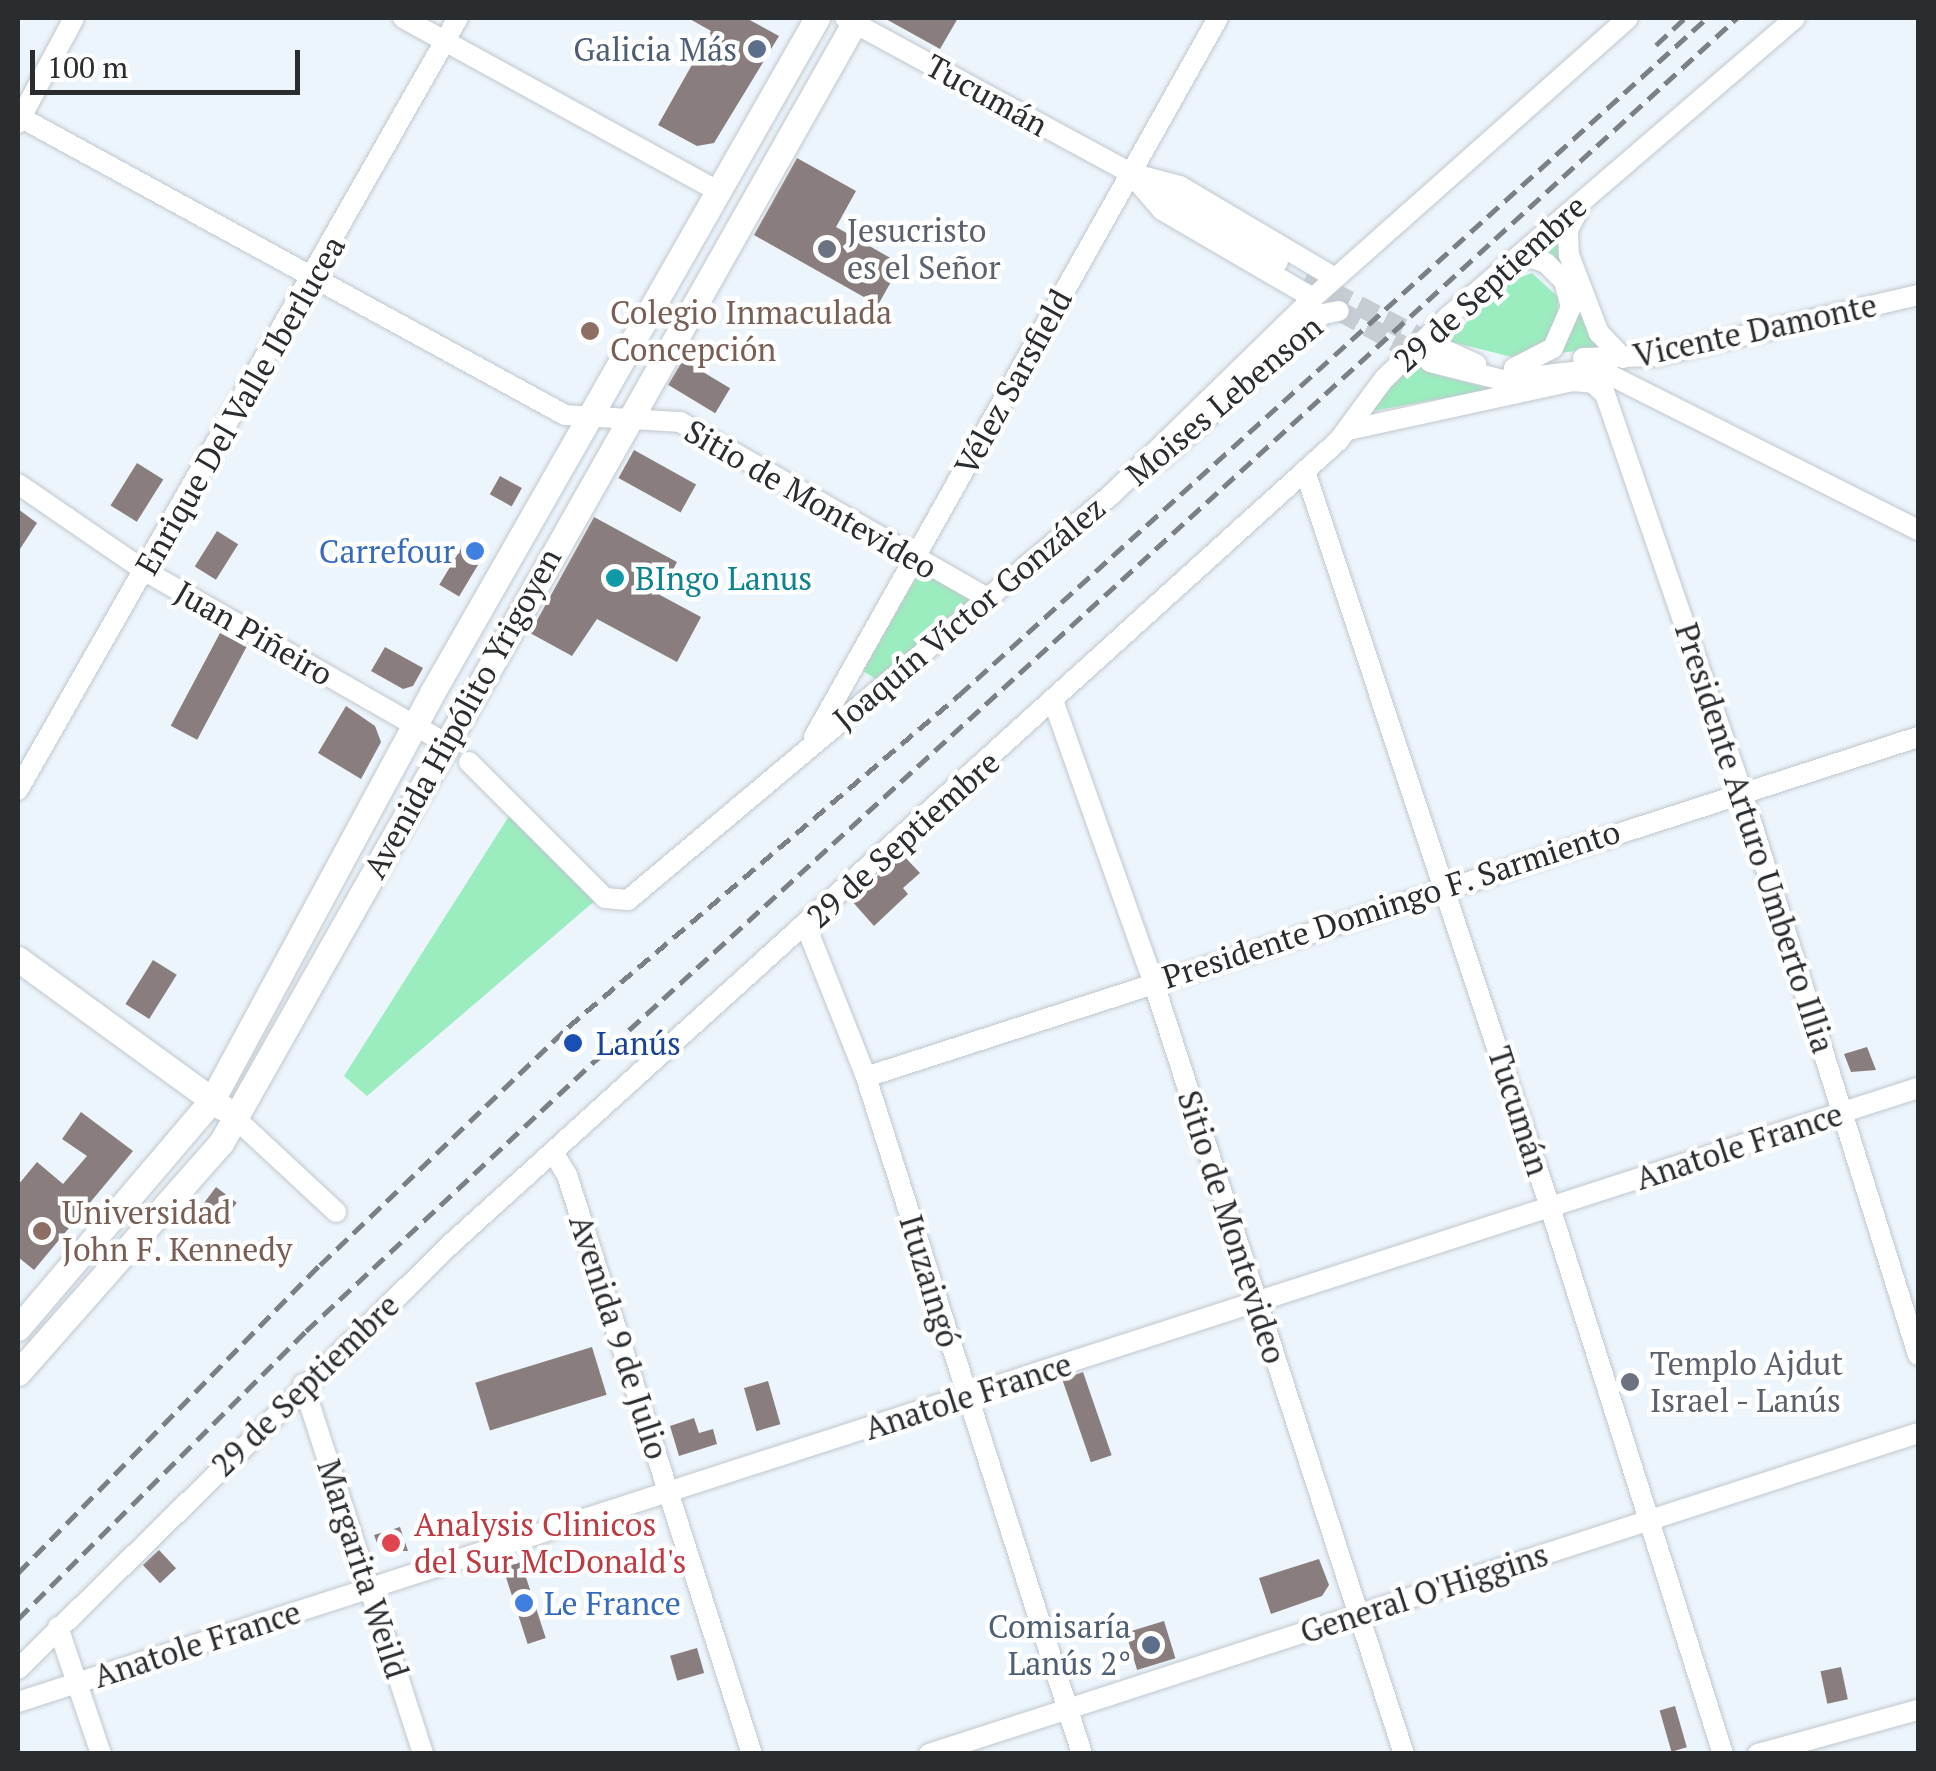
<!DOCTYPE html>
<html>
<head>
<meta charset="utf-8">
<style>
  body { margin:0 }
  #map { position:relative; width:1936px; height:1771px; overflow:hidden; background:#edf5fc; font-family:"PT Serif",serif }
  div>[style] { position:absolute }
  .green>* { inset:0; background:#9becbe }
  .building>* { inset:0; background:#897e7d; transform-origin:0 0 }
  .minor-tunnel>* { height:20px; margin-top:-10px; transform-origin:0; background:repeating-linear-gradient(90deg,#c6cdd3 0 20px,transparent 0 30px) }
  .roads { filter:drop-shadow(0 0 2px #c0c7ce) drop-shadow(0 0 2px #c0c7ce) }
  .minor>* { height:20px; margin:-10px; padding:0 10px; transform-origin:10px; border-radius:10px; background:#fff }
  .major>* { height:25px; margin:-12.5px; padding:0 12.5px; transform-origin:12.5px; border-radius:12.5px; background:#fff }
  .rail>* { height:5px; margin-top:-2.5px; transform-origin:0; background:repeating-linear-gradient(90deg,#7b8085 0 15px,transparent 0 23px) }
  .dots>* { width:28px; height:28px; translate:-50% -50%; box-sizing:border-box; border:5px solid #fff; border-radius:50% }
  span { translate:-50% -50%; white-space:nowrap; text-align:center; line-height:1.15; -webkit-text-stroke:9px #fff; paint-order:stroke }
  .service-label { font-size:32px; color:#4e5e75 }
  .right { translate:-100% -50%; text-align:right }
  .street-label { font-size:32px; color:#2a2d30 }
  .worship-label { font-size:32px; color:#5b616d }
  .left { translate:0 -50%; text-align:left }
  .education-label { font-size:32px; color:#785e54 }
  .shop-label { font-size:32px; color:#366cbe }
  .culture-label { font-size:32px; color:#0d838f }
  .transit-label { font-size:32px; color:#164399 }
  .health-label { font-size:32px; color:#be3a42 }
  .frame { position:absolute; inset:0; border:20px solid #2a2d30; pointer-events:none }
  .scale { position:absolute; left:30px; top:50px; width:270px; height:45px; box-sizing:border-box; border:5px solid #2a2d30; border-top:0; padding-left:12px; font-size:30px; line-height:35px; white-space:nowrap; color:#2a2d30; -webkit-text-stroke:8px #fff; paint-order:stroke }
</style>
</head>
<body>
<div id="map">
  <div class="green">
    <i style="clip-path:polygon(1565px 224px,1593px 339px,1598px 349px,1557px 353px,1576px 312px,1536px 247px)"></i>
    <i style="clip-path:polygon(1532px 273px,1558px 297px,1557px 323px,1543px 345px,1512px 357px,1448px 341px,1507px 282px)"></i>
    <i style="clip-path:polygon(1415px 362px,1441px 376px,1492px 389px,1368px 412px)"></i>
    <i style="clip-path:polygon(921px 569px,974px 600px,879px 681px,863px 671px)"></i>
    <i style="clip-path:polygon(511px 813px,597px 899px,367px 1096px,344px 1076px)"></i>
  </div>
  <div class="building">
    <i style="clip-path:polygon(688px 18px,746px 18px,779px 36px,714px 143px,697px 146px,658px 125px,711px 31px)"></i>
    <i style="clip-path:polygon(884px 18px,958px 18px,940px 49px)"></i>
    <i style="clip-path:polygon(797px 158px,856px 191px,836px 227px,901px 264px,878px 305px,754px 235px)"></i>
    <i style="left:683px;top:360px;width:55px;height:29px;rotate:31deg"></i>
    <i style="left:634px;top:450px;width:71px;height:32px;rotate:29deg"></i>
    <i style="left:137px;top:463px;width:31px;height:50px;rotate:32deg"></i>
    <i style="left:500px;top:476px;width:25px;height:21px;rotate:29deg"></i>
    <i style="clip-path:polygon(18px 509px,37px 523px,18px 552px)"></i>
    <i style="clip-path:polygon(594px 517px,677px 562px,660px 595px,701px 617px,677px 662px,597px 619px,572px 656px,530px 633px)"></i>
    <i style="left:217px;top:531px;width:25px;height:42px;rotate:32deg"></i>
    <i style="left:462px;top:547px;width:23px;height:44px;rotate:31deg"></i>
    <i style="left:220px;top:633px;width:30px;height:105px;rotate:28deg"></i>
    <i style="clip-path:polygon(385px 647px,423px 668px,413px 686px,403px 689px,371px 671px)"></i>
    <i style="clip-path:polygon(346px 706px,375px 726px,381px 742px,361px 779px,318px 753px)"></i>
    <i style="clip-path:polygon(902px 854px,920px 873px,903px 888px,908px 894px,874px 926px,851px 900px)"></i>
    <i style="left:153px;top:960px;width:28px;height:52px;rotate:32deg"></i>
    <i style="clip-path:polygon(1867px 1047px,1876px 1070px,1851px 1072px,1844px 1054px)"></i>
    <i style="clip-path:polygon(81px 1112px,133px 1151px,34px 1270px,18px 1257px,18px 1185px,37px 1162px,63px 1184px,87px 1156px,62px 1139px)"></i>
    <i style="left:216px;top:1187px;width:26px;height:30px;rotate:37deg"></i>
    <i style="left:592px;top:1347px;width:50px;height:122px;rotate:73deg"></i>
    <i style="left:1083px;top:1372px;width:88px;height:22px;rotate:71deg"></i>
    <i style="left:768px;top:1381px;width:45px;height:25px;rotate:74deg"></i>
    <i style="clip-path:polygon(694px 1418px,699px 1433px,713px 1429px,717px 1444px,679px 1456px,670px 1426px)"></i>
    <i style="clip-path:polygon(400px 1527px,408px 1551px,380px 1551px,374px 1535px)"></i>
    <i style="left:159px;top:1550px;width:25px;height:22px;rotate:47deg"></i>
    <i style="clip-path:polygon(1319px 1559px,1329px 1585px,1322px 1596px,1271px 1614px,1259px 1578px)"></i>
    <i style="left:521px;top:1562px;width:80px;height:19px;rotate:72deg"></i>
    <i style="left:1164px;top:1621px;width:39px;height:40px;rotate:73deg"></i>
    <i style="left:697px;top:1648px;width:26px;height:28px;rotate:74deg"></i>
    <i style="left:1841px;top:1667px;width:33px;height:21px;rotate:78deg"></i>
    <i style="left:1675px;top:1706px;width:43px;height:16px;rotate:74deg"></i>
  </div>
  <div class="minor-tunnel">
    <i style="left:1305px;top:278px;width:148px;rotate:27.4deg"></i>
    <i style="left:1341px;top:312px;width:96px;rotate:28.7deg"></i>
  </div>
  <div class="roads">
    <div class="minor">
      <i style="left:403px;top:18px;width:359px;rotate:28.8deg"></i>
      <i style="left:845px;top:18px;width:324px;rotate:28.5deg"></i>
      <i style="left:1130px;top:173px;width:52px;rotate:14.6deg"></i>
      <i style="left:1180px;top:186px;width:180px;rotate:30.7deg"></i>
      <i style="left:18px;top:116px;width:623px;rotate:28.66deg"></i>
      <i style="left:565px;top:415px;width:115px;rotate:3.5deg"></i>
      <i style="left:680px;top:422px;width:356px;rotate:29.8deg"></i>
      <i style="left:18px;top:123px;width:119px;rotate:-61.9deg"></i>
      <i style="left:1130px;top:173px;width:49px;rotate:49.1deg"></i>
      <i style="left:1162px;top:210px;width:175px;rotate:30.2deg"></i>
      <i style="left:1149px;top:185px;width:150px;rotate:30.8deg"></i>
      <i style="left:1579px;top:209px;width:24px;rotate:118deg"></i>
      <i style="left:1568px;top:230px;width:25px;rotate:88deg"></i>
      <i style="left:1569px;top:255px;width:84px;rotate:69deg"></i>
      <i style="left:1599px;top:333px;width:35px;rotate:46deg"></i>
      <i style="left:1510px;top:262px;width:20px;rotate:-15deg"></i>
      <i style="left:1529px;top:257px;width:18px;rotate:19deg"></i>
      <i style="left:1546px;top:263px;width:25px;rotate:45deg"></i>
      <i style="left:1564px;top:281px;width:27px;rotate:75deg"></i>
      <i style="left:1571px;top:307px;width:45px;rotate:113.7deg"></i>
      <i style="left:1553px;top:348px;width:44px;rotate:152.9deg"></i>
      <i style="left:1438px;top:347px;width:42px;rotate:24.1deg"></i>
      <i style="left:1583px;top:358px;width:73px;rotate:-1.6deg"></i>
      <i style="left:1656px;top:356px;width:269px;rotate:-13.1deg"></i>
      <i style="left:1430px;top:362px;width:75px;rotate:13.9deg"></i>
      <i style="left:1503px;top:380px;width:96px;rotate:-6.6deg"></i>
      <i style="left:1598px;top:369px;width:358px;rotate:26.7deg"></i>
      <i style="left:1348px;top:430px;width:229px;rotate:-12.3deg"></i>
      <i style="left:1572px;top:381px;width:21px;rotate:5deg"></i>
      <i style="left:1593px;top:383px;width:16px;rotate:43deg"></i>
      <i style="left:1605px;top:394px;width:421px;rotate:71deg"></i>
      <i style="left:1742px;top:792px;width:590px;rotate:72.64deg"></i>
      <i style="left:1161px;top:459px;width:217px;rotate:-41.8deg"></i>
      <i style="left:1323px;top:314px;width:16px;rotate:-11deg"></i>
      <i style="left:1305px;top:471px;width:776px;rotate:71.59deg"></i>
      <i style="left:1550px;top:1207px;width:574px;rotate:72.45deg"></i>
      <i style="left:18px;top:484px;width:154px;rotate:34.4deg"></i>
      <i style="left:145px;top:571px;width:346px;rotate:29.8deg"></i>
      <i style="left:1054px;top:703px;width:295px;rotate:70.4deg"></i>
      <i style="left:1153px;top:981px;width:813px;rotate:72.01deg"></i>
      <i style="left:814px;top:737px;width:825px;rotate:-60.67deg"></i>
      <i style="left:469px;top:762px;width:192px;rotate:45deg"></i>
      <i style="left:605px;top:898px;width:23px;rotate:5deg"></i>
      <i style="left:628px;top:900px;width:630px;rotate:-39.98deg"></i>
      <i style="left:1111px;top:495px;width:282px;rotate:-44.3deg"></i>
      <i style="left:1313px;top:298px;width:421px;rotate:-41.6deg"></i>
      <i style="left:18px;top:790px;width:889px;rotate:-60.32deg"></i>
      <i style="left:806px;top:926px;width:162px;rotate:68.3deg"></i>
      <i style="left:866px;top:1077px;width:711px;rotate:72.3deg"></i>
      <i style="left:866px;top:1077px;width:1106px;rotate:-17.91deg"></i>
      <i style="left:235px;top:1118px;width:138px;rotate:42.9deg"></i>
      <i style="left:553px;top:1152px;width:27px;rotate:59deg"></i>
      <i style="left:567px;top:1175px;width:608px;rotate:72.28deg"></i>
      <i style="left:303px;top:1384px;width:389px;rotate:72deg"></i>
      <i style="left:58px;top:1627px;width:134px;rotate:71.3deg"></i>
      <i style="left:18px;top:1669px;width:608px;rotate:-44.47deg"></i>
      <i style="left:452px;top:1243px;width:1196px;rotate:-42.15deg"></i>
      <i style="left:1339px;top:440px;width:76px;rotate:-53.6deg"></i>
      <i style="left:1384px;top:379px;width:92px;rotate:-44.1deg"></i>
      <i style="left:1450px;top:315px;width:455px;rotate:-40.7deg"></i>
      <i style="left:18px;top:1702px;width:1997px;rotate:-17.91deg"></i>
      <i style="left:929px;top:1754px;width:1040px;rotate:-17.98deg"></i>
      <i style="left:1758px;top:1754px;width:166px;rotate:-15.4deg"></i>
    </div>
    <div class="major">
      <i style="left:18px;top:959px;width:253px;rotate:36deg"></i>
      <i style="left:18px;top:1328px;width:299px;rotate:-49.6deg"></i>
      <i style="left:212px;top:1100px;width:463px;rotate:-61.6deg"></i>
      <i style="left:432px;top:693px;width:777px;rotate:-60.3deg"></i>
      <i style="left:18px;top:1373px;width:307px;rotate:-48.6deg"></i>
      <i style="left:221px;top:1143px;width:1292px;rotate:-60.52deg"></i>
    </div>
  </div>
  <div class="rail">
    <i style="left:1656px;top:45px;width:40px;rotate:-43deg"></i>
    <i style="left:18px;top:1573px;width:431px;rotate:-45.6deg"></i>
    <i style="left:320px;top:1265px;width:344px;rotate:-43.8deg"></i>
    <i style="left:568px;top:1027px;width:513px;rotate:-40.33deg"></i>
    <i style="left:959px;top:695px;width:1009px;rotate:-42.15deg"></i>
    <i style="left:18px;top:1619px;width:407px;rotate:-45deg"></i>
    <i style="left:306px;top:1331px;width:396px;rotate:-43.1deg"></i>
    <i style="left:595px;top:1061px;width:1547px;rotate:-42.41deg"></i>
  </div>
  <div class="dots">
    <i style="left:757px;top:49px;background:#5c6f8a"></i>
    <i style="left:827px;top:249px;background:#6b7280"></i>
    <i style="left:590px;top:331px;background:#8d6e63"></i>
    <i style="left:475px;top:551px;background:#3f7fe0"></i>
    <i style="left:615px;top:578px;background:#0f9aa8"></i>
    <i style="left:573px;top:1043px;background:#1a4fb4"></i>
    <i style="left:42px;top:1231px;background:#8d6e63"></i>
    <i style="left:1630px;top:1382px;background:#6b7280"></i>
    <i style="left:391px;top:1543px;background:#e0444e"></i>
    <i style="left:524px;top:1603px;background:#3f7fe0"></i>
    <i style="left:1151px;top:1645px;background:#5c6f8a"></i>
  </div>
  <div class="service-label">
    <span class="right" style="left:737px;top:49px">Galicia Más</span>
    <span class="right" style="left:1131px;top:1645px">Comisaría<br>Lanús 2°</span>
  </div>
  <div class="street-label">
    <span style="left:987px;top:95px;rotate:29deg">Tucumán</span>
    <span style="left:1490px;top:283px;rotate:-42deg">29 de Septiembre</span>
    <span style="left:1755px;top:330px;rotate:-12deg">Vicente Damonte</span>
    <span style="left:1013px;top:382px;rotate:-61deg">Vélez Sarsfield</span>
    <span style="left:1224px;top:400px;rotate:-40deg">Moises Lebenson</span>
    <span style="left:240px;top:405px;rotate:-60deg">Enrique Del Valle Iberlucea</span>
    <span style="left:811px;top:499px;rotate:30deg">Sitio de Montevideo</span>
    <span style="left:969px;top:613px;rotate:-40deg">Joaquín Víctor González</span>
    <span style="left:254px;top:633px;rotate:30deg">Juan Piñeiro</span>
    <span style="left:462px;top:713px;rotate:-61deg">Avenida Hipólito Yrigoyen</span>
    <span style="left:1755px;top:838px;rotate:72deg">Presidente Arturo Umberto Illia</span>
    <span style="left:903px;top:839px;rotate:-42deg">29 de Septiembre</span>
    <span style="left:1391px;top:904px;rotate:-18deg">Presidente Domingo F. Sarmiento</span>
    <span style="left:1519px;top:1111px;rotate:72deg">Tucumán</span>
    <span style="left:1739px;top:1146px;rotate:-18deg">Anatole France</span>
    <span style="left:1232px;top:1227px;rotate:72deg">Sitio de Montevideo</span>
    <span style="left:930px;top:1281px;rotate:73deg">Ituzaingó</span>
    <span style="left:619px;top:1337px;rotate:72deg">Avenida 9 de Julio</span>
    <span style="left:305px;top:1385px;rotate:-44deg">29 de Septiembre</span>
    <span style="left:968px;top:1396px;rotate:-18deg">Anatole France</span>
    <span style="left:363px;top:1569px;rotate:72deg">Margarita Weild</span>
    <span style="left:1424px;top:1593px;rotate:-18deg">General O'Higgins</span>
    <span style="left:197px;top:1644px;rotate:-18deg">Anatole France</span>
  </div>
  <div class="worship-label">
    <span class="left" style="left:847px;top:249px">Jesucristo<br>es el Señor</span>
    <span class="left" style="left:1650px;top:1382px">Templo Ajdut<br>Israel - Lanús</span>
  </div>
  <div class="education-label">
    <span class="left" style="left:610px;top:331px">Colegio Inmaculada<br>Concepción</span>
    <span class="left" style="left:62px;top:1231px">Universidad<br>John F. Kennedy</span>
  </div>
  <div class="shop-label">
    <span class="right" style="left:455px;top:551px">Carrefour</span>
    <span class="left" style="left:544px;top:1603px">Le France</span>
  </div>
  <div class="culture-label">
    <span class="left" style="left:635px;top:578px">BIngo Lanus</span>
  </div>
  <div class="transit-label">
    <span class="left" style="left:596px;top:1043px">Lanús</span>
  </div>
  <div class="health-label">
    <span class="left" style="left:414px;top:1543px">Analysis Clinicos<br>del Sur McDonald's</span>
  </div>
  <div class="frame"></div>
  <div class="scale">100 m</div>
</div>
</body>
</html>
